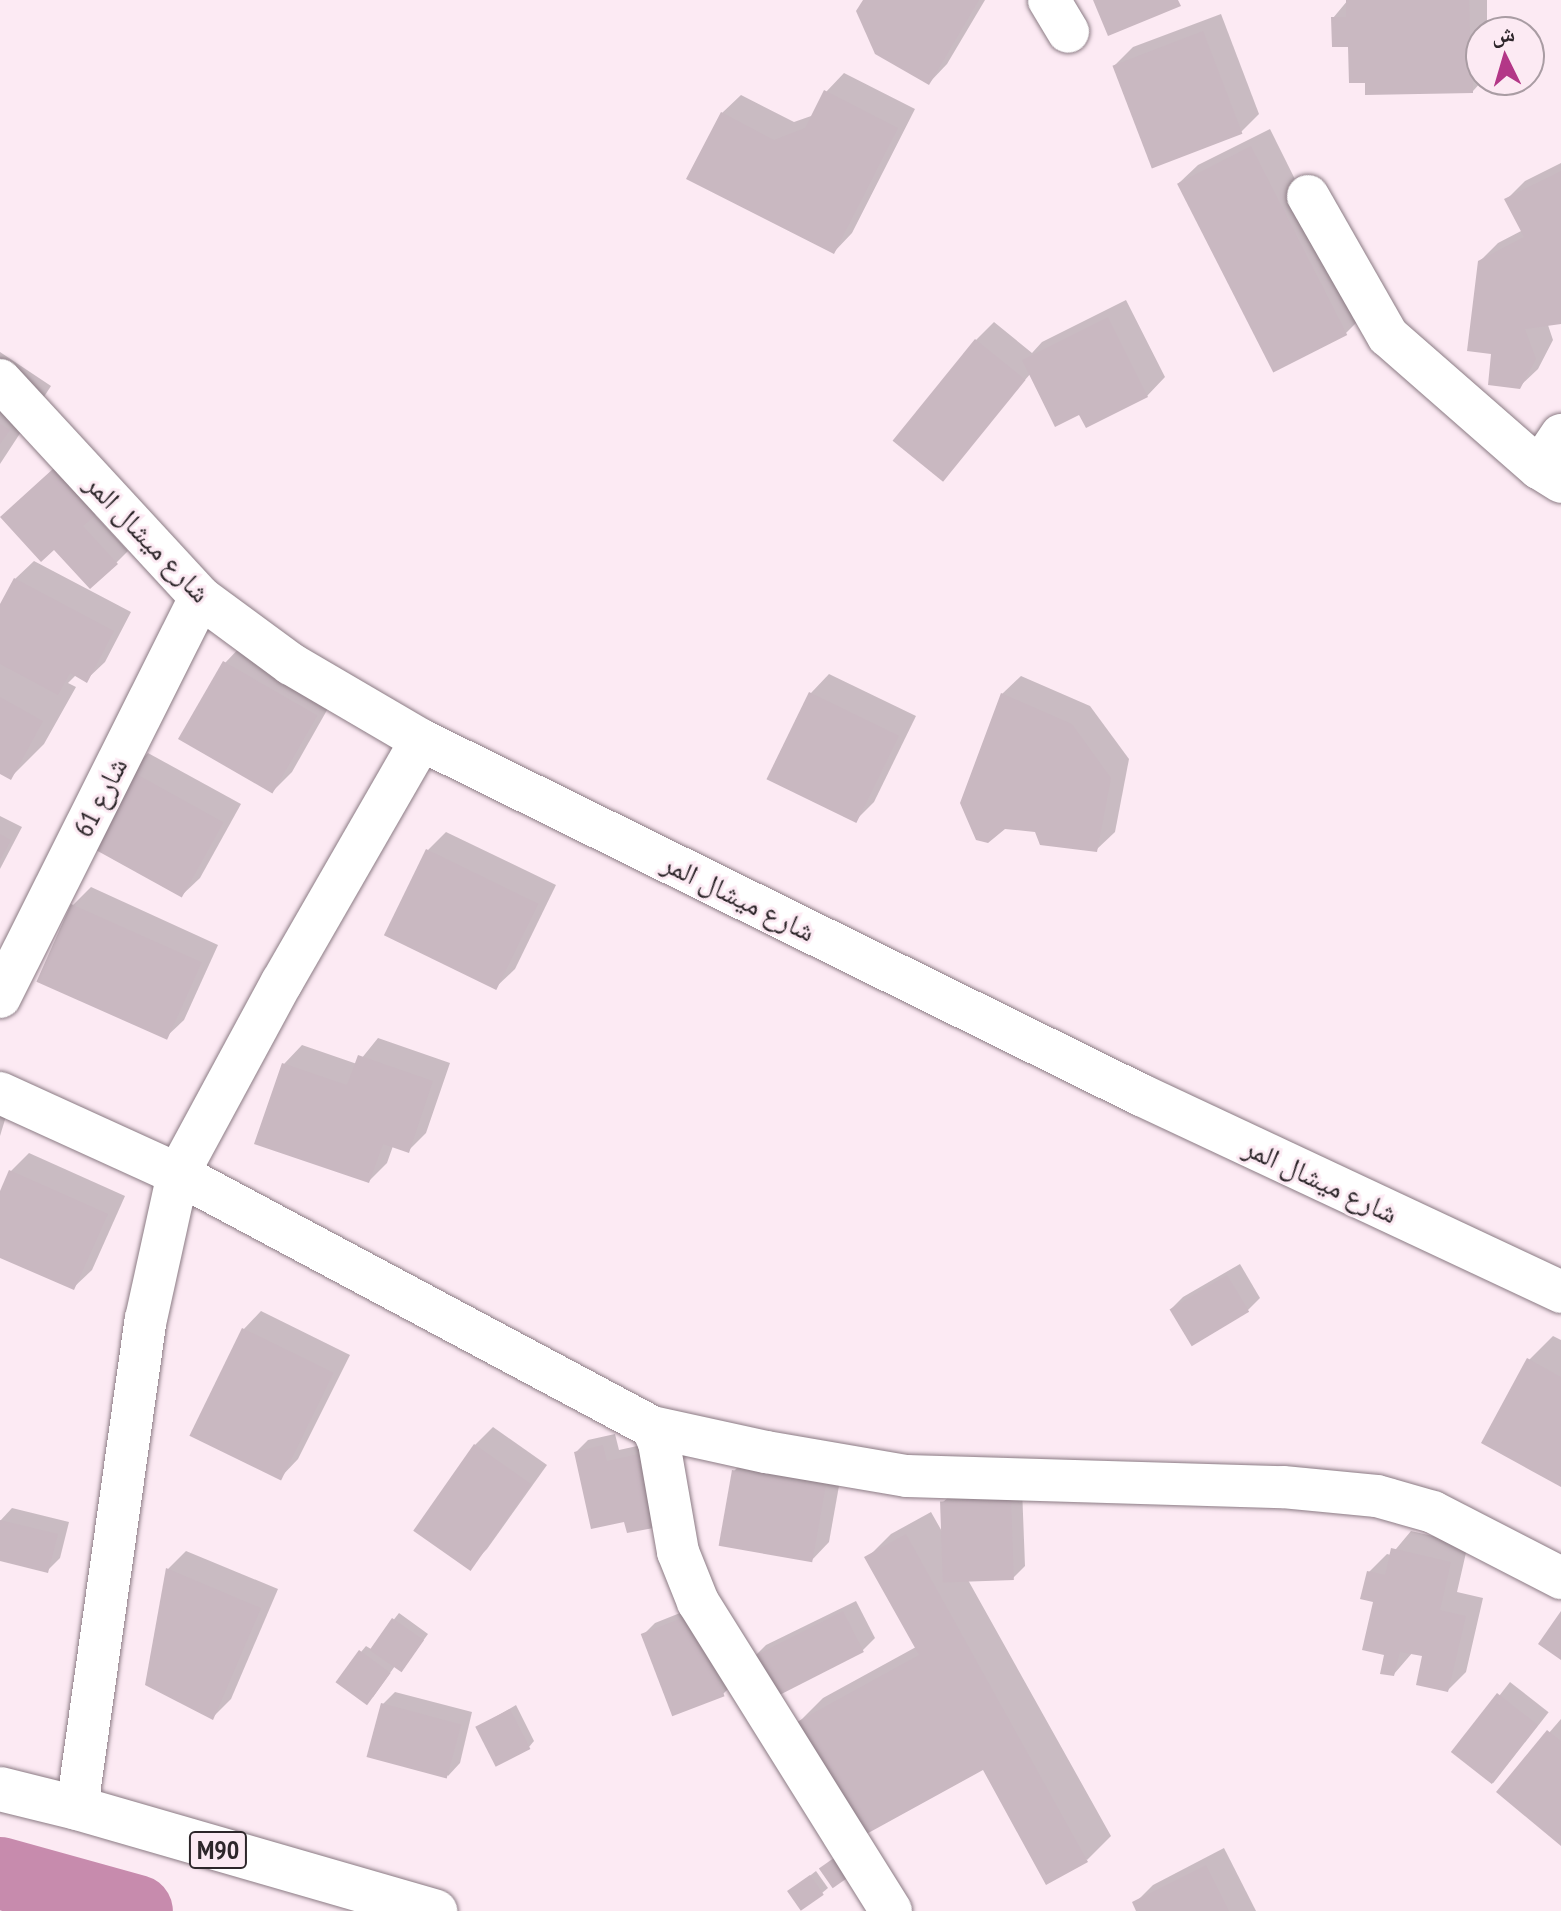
<!DOCTYPE html>
<html>
<head>
<meta charset="utf-8">
<style>
  body { margin:0 }
  #map { position:relative; width:1561px; height:1911px; overflow:hidden; background:#fceaf3; font-family:"PT Sans Narrow","Noto Naskh Arabic",sans-serif }
  div>[style] { position:absolute }
  .shadow>* { inset:0; background:#0003; transform-origin:0 0 }
  .river>* { height:72px; margin:-36px; padding:0 36px; transform-origin:36px; border-radius:36px; background:#c78bad }
  .building>* { inset:0; background:#c9b8c1; transform-origin:0 0 }
  .roads { filter:drop-shadow(0 0 2px #8b7b84) drop-shadow(0 0 2px #8b7b84) }
  .minor>* { height:42px; margin:-21px; padding:0 21px; transform-origin:21px; border-radius:21px; background:#fff }
  .motorway>* { height:44px; margin:-22px; padding:0 22px; transform-origin:22px; border-radius:22px; background:#fff }
  span { translate:-50% -50%; white-space:nowrap; text-align:center; line-height:1.15; -webkit-text-stroke:6px #fceaf3; paint-order:stroke }
  .shield-label span { padding:2px 6px; background:#fceaf3; border:2px solid; border-radius:6px; -webkit-text-stroke-width:0 }
  .shield-label { font-size:26px; color:#2d262a; font-weight:700 }
  .street-label { font-size:28px; color:#2d262a }
  .north { position:absolute; left:1465px; top:16px; width:80px; height:80px; box-sizing:border-box; background:#fceaf3; border:2px solid #a99ca3; border-radius:50%; rotate:355deg; font-size:22px; font-weight:700; line-height:32px; text-align:center; color:#2d262a }
  .north::after { content:''; display:block; margin:auto; width:28px; height:36px; background:#b33787; clip-path:polygon(50% 0,100% 100%,50% 72%,0 100%) }
</style>
</head>
<body>
<div id="map">
  <div class="shadow">
    <i style="clip-path:polygon(865px 0,985px 0,947px 64px,929px 83px)"></i>
    <i style="clip-path:polygon(1348px 0,1487px 0,1487px 20px,1504px 19px,1504px 32px,1481px 32px,1483px 80px,1473px 91px,1367px 81px,1333px 18px)"></i>
    <i style="clip-path:polygon(1221px 14px,1259px 114px,1241px 132px,1115px 65px,1133px 47px)"></i>
    <i style="clip-path:polygon(844px 73px,915px 109px,852px 233px,834px 252px,722px 113px,741px 95px,794px 122px,814px 115px,826px 92px)"></i>
    <i style="clip-path:polygon(1270px 129px,1363px 316px,1345px 334px,1179px 183px,1198px 165px)"></i>
    <i style="clip-path:polygon(1561px 163px,1561px 322px,1548px 325px,1553px 340px,1538px 369px,1519px 387px,1493px 352px,1479px 262px,1498px 243px,1523px 230px,1507px 199px,1525px 181px)"></i>
    <i style="clip-path:polygon(1126px 300px,1165px 377px,1147px 396px,1080px 412px,1031px 373px,942px 477px,976px 340px,994px 322px,1032px 353px,1042px 342px)"></i>
    <i style="clip-path:polygon(0 352px,51px 386px,0 464px)"></i>
    <i style="clip-path:polygon(94px 514px,128px 551px,116px 563px,54px 548px)"></i>
    <i style="clip-path:polygon(34px 561px,131px 612px,105px 662px,86px 680px,76px 675px,68px 683px,76px 687px,44px 744px,10px 778px,0 772px,0 608px,15px 579px)"></i>
    <i style="clip-path:polygon(243px 644px,335px 696px,292px 772px,274px 790px,225px 663px)"></i>
    <i style="clip-path:polygon(829px 674px,916px 716px,874px 802px,856px 820px,769px 778px,811px 693px)"></i>
    <i style="clip-path:polygon(1021px 676px,1090px 706px,1129px 759px,1115px 832px,1096px 850px,1036px 831px,1002px 694px)"></i>
    <i style="clip-path:polygon(148px 753px,241px 804px,200px 878px,181px 896px,130px 771px)"></i>
    <i style="clip-path:polygon(0 816px,22px 827px,0 869px)"></i>
    <i style="clip-path:polygon(446px 832px,556px 885px,515px 969px,496px 987px,428px 850px)"></i>
    <i style="clip-path:polygon(91px 887px,218px 945px,184px 1020px,165px 1038px,73px 905px)"></i>
    <i style="clip-path:polygon(378px 1038px,450px 1063px,426px 1133px,408px 1151px,393px 1146px,387px 1163px,369px 1181px,284px 1064px,302px 1045px,357px 1064px)"></i>
    <i style="clip-path:polygon(0 1097px,11px 1100px,0 1136px)"></i>
    <i style="clip-path:polygon(29px 1153px,125px 1196px,92px 1270px,73px 1288px,0 1256px,0 1196px,11px 1171px)"></i>
    <i style="clip-path:polygon(1240px 1264px,1260px 1298px,1248px 1310px,1171px 1309px,1183px 1297px)"></i>
    <i style="clip-path:polygon(261px 1311px,350px 1355px,298px 1459px,280px 1478px,243px 1330px)"></i>
    <i style="clip-path:polygon(1553px 1336px,1561px 1340px,1561px 1485px,1529px 1360px)"></i>
    <i style="clip-path:polygon(493px 1427px,547px 1465px,487px 1549px,469px 1567px,475px 1445px)"></i>
    <i style="clip-path:polygon(615px 1434px,619px 1450px,660px 1441px,626px 1519px,576px 1452px,588px 1440px)"></i>
    <i style="clip-path:polygon(752px 1453px,842px 1469px,829px 1542px,811px 1561px,734px 1471px)"></i>
    <i style="clip-path:polygon(1022px 1488px,1025px 1566px,1013px 1578px,968px 1580px,1111px 1836px,1087px 1860px,984px 1768px,799px 1722px,823px 1698px,916px 1647px,867px 1558px,891px 1534px,931px 1512px,944px 1535px,942px 1503px,955px 1491px)"></i>
    <i style="clip-path:polygon(12px 1508px,69px 1522px,60px 1558px,48px 1570px,0 1559px,0 1521px)"></i>
    <i style="clip-path:polygon(1411px 1531px,1468px 1544px,1457px 1592px,1483px 1598px,1466px 1672px,1448px 1690px,1425px 1655px,1413px 1652px,1394px 1674px,1387px 1654px,1369px 1572px,1387px 1554px,1391px 1555px)"></i>
    <i style="clip-path:polygon(186px 1551px,278px 1589px,231px 1699px,212px 1718px,168px 1569px)"></i>
    <i style="clip-path:polygon(856px 1601px,875px 1638px,863px 1650px,754px 1657px,766px 1645px)"></i>
    <i style="clip-path:polygon(705px 1603px,735px 1682px,723px 1694px,643px 1635px,655px 1623px)"></i>
    <i style="clip-path:polygon(399px 1613px,428px 1634px,406px 1664px,395px 1666px,373px 1697px,361px 1652px,366px 1646px,371px 1649px)"></i>
    <i style="left:1510px;top:1682px;width:49px;height:90px;rotate:38deg"></i>
    <i style="clip-path:polygon(395px 1692px,472px 1712px,460px 1763px,448px 1776px,383px 1704px)"></i>
    <i style="clip-path:polygon(516px 1705px,534px 1741px,529px 1747px,478px 1727px)"></i>
    <i style="clip-path:polygon(1561px 1719px,1561px 1844px,1498px 1792px)"></i>
    <i style="clip-path:polygon(1224px 1848px,1256px 1911px,1139px 1911px,1135px 1903px,1153px 1885px)"></i>
    <i style="clip-path:polygon(816px 1871px,828px 1888px,822px 1893px,790px 1891px)"></i>
  </div>
  <div class="river">
    <i style="left:0;top:1873px;width:142px;rotate:15.5deg"></i>
  </div>
  <div class="building">
    <i style="clip-path:polygon(863px 0,979px 0,929px 85px,875px 54px,856px 11px)"></i>
    <i style="clip-path:polygon(1093px 0,1178px 0,1181px 6px,1108px 36px)"></i>
    <i style="clip-path:polygon(1346px 0,1469px 0,1470px 37px,1481px 37px,1481px 67px,1473px 67px,1473px 93px,1365px 95px,1365px 83px,1349px 83px,1348px 47px,1332px 47px,1331px 17px,1346px 17px)"></i>
    <i style="left:1203px;top:31px;width:110px;height:97px;rotate:69deg"></i>
    <i style="clip-path:polygon(824px 90px,898px 128px,834px 254px,686px 179px,721px 112px,774px 140px,805px 128px)"></i>
    <i style="left:1251px;top:146px;width:212px;height:83px;rotate:63deg"></i>
    <i style="clip-path:polygon(1561px 171px,1561px 324px,1525px 329px,1536px 359px,1520px 389px,1488px 385px,1491px 354px,1467px 351px,1478px 261px,1524px 237px,1504px 199px)"></i>
    <i style="clip-path:polygon(1108px 317px,1148px 397px,1086px 428px,1079px 415px,1055px 427px,1022px 360px)"></i>
    <i style="left:975px;top:339px;width:65px;height:131px;rotate:39deg"></i>
    <i style="clip-path:polygon(0 424px,10px 430px,0 444px)"></i>
    <i style="clip-path:polygon(54px 468px,96px 515px,83px 526px,118px 564px,90px 589px,54px 550px,41px 562px,0 517px)"></i>
    <i style="clip-path:polygon(14px 578px,114px 631px,87px 683px,70px 673px,58px 695px,0 664px,0 604px)"></i>
    <i style="left:223px;top:661px;width:109px;height:90px;rotate:30deg"></i>
    <i style="left:809px;top:692px;width:100px;height:97px;rotate:26deg"></i>
    <i style="clip-path:polygon(1001px 693px,1072px 724px,1111px 778px,1097px 852px,1040px 845px,1035px 832px,1005px 829px,988px 843px,976px 840px,960px 803px)"></i>
    <i style="clip-path:polygon(0 697px,43px 721px,11px 780px,0 774px)"></i>
    <i style="left:129px;top:770px;width:108px;height:86px;rotate:29deg"></i>
    <i style="clip-path:polygon(0 834px,11px 840px,0 861px)"></i>
    <i style="left:426px;top:849px;width:125px;height:96px;rotate:26deg"></i>
    <i style="left:71px;top:904px;width:143px;height:85px;rotate:24deg"></i>
    <i style="clip-path:polygon(358px 1055px,433px 1081px,409px 1153px,383px 1144px,369px 1183px,254px 1144px,282px 1063px,347px 1085px)"></i>
    <i style="clip-path:polygon(9px 1170px,108px 1214px,74px 1290px,0 1258px,0 1191px)"></i>
    <i style="left:1227px;top:1275px;width:43px;height:67px;rotate:59deg"></i>
    <i style="left:242px;top:1328px;width:102px;height:120px;rotate:26deg"></i>
    <i style="clip-path:polygon(1527px 1358px,1561px 1377px,1561px 1487px,1481px 1443px)"></i>
    <i style="left:474px;top:1444px;width:70px;height:106px;rotate:35deg"></i>
    <i style="clip-path:polygon(603px 1445px,607px 1461px,648px 1452px,664px 1526px,627px 1533px,624px 1522px,591px 1529px,574px 1452px)"></i>
    <i style="left:732px;top:1470px;width:95px;height:77px;rotate:10deg"></i>
    <i style="left:1011px;top:1499px;width:81px;height:71px;rotate:88deg"></i>
    <i style="clip-path:polygon(0 1520px,58px 1534px,48px 1573px,0 1561px)"></i>
    <i style="clip-path:polygon(906px 1534px,1088px 1862px,1046px 1885px,983px 1770px,861px 1837px,797px 1722px,919px 1655px,864px 1557px)"></i>
    <i style="clip-path:polygon(1391px 1548px,1451px 1562px,1440px 1610px,1466px 1616px,1448px 1692px,1416px 1685px,1422px 1656px,1400px 1652px,1394px 1676px,1380px 1674px,1384px 1655px,1362px 1650px,1373px 1602px,1360px 1599px,1367px 1571px,1385px 1575px)"></i>
    <i style="clip-path:polygon(166px 1568px,261px 1608px,213px 1720px,145px 1685px)"></i>
    <i style="left:843px;top:1611px;width:46px;height:103px;rotate:63deg"></i>
    <i style="clip-path:polygon(1561px 1611px,1561px 1660px,1538px 1644px)"></i>
    <i style="left:693px;top:1614px;width:88px;height:56px;rotate:69deg"></i>
    <i style="left:392px;top:1618px;width:39px;height:39px;rotate:35deg"></i>
    <i style="left:359px;top:1650px;width:39px;height:40px;rotate:36deg"></i>
    <i style="left:1497px;top:1693px;width:52px;height:75px;rotate:38deg"></i>
    <i style="left:381px;top:1703px;width:83px;height:56px;rotate:15deg"></i>
    <i style="left:510px;top:1709px;width:45px;height:39px;rotate:63deg"></i>
    <i style="clip-path:polygon(1547px 1730px,1561px 1741px,1561px 1846px,1496px 1792px)"></i>
    <i style="left:841px;top:1853px;width:24px;height:27px;rotate:55deg"></i>
    <i style="clip-path:polygon(1206px 1865px,1229px 1911px,1136px 1911px,1132px 1902px)"></i>
    <i style="left:810px;top:1875px;width:24px;height:28px;rotate:55deg"></i>
  </div>
  <div class="roads">
    <div class="minor">
      <i style="left:1049px;top:0;width:37px;rotate:59deg"></i>
      <i style="left:1308px;top:196px;width:161px;rotate:60.3deg"></i>
      <i style="left:1388px;top:336px;width:201px;rotate:41.2deg"></i>
      <i style="left:1539px;top:468px;width:26px;rotate:32deg"></i>
      <i style="left:0;top:380px;width:295px;rotate:47.3deg"></i>
      <i style="left:200px;top:597px;width:113px;rotate:36.4deg"></i>
      <i style="left:291px;top:664px;width:151px;rotate:30.3deg"></i>
      <i style="left:421px;top:740px;width:803px;rotate:26.25deg"></i>
      <i style="left:1141px;top:1095px;width:464px;rotate:25.1deg"></i>
      <i style="left:1539px;top:468px;width:40px;rotate:-56deg"></i>
      <i style="left:0;top:997px;width:447px;rotate:-63.4deg"></i>
      <i style="left:0;top:1093px;width:196px;rotate:24.5deg"></i>
      <i style="left:178px;top:1174px;width:537px;rotate:28.09deg"></i>
      <i style="left:652px;top:1427px;width:117px;rotate:12.4deg"></i>
      <i style="left:766px;top:1452px;width:143px;rotate:9.7deg"></i>
      <i style="left:907px;top:1476px;width:376px;rotate:1.7deg"></i>
      <i style="left:1283px;top:1487px;width:94px;rotate:5.5deg"></i>
      <i style="left:1377px;top:1496px;width:58px;rotate:15.9deg"></i>
      <i style="left:1433px;top:1512px;width:144px;rotate:27.3deg"></i>
      <i style="left:652px;top:1427px;width:17px;rotate:66deg"></i>
      <i style="left:659px;top:1443px;width:111px;rotate:80.1deg"></i>
      <i style="left:678px;top:1552px;width:54px;rotate:68.2deg"></i>
      <i style="left:698px;top:1602px;width:364px;rotate:58deg"></i>
      <i style="left:77px;top:1808px;width:494px;rotate:-82deg"></i>
      <i style="left:146px;top:1319px;width:148px;rotate:-77.6deg"></i>
      <i style="left:178px;top:1174px;width:218px;rotate:-61.6deg"></i>
      <i style="left:282px;top:982px;width:279px;rotate:-60.1deg"></i>
    </div>
    <div class="motorway">
      <i style="left:0;top:1789px;width:79px;rotate:13.9deg"></i>
      <i style="left:77px;top:1808px;width:373px;rotate:16.1deg"></i>
    </div>
  </div>
  <div class="shield-label">
    <span style="left:218px;top:1850px">M90</span>
  </div>
  <div class="street-label">
    <span style="left:148px;top:538px;rotate:46deg">شارع ميشال المر</span>
    <span style="left:100px;top:797px;rotate:-63deg">شارع 61</span>
    <span style="left:739px;top:897px;rotate:26deg">شارع ميشال المر</span>
    <span style="left:1321px;top:1180px;rotate:25deg">شارع ميشال المر</span>
  </div>
  <div class="north">ش</div>
</div>
</body>
</html>
